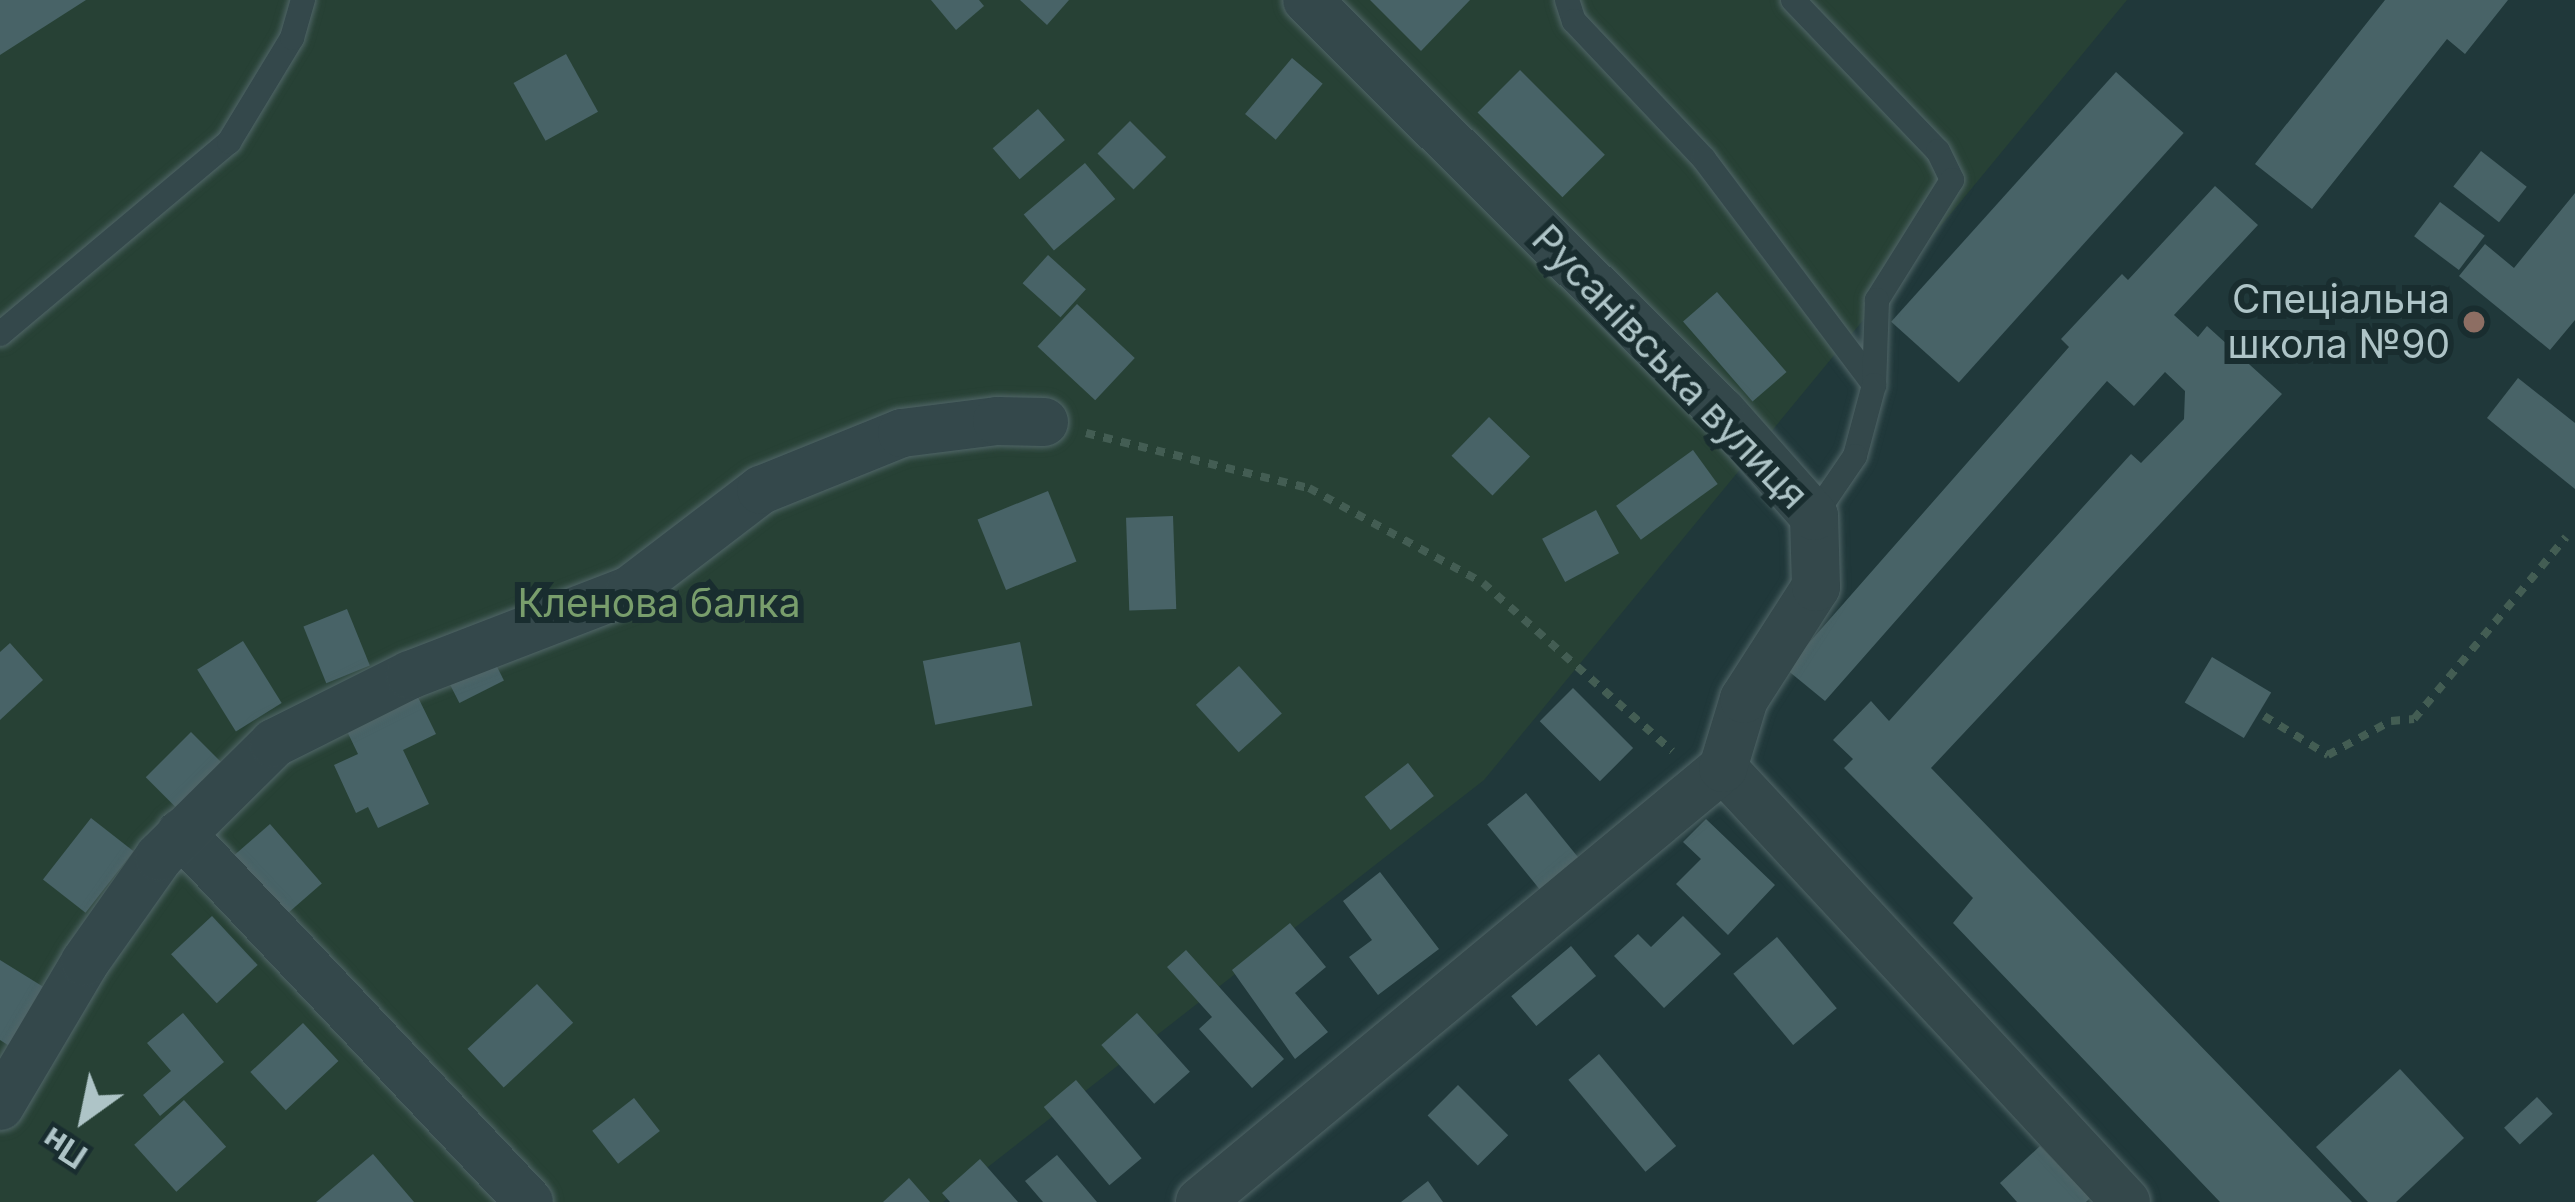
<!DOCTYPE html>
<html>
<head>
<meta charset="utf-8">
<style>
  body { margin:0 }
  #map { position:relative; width:2575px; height:1202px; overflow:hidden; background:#20383a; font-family:Inter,sans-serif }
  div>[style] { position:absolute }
  .green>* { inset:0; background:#274135 }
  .building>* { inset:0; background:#486367; transform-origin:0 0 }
  .path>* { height:8px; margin-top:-4px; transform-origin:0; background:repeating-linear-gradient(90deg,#435d53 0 9px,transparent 0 18px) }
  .roads { filter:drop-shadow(0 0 3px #516668) drop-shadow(0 0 3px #516668) }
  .lane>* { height:24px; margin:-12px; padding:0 12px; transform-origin:12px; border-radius:12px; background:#34484b }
  .street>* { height:48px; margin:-24px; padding:0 24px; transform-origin:24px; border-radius:24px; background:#34484b }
  .dots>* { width:33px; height:33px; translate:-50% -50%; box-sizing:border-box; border:6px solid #192d2f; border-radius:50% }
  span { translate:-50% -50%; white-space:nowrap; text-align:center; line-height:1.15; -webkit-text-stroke:12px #192d2f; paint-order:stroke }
  .poi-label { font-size:39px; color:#aec4c7 }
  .right { translate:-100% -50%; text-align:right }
  .street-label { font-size:39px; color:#aec4c7 }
  .park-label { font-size:39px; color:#799e6c }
  .north { position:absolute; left:24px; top:1058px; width:120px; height:120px; -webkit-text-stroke:9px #192d2f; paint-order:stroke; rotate:213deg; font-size:33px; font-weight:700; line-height:48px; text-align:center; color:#aec4c7 }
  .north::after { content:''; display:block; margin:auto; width:42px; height:54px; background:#aec4c7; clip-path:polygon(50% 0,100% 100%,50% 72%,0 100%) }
</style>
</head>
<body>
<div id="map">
  <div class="green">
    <i style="clip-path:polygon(0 0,2127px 0,1484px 780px,943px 1202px,0 1202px)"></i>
  </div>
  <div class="building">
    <i style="clip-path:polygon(0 0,86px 0,0 55px)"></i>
    <i style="clip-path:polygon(931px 0,979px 0,984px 6px,956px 30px)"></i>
    <i style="clip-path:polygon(1020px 0,1069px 0,1047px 25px)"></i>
    <i style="clip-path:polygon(1370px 0,1470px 0,1421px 51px)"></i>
    <i style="clip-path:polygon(2385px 0,2508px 0,2465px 54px,2447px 39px,2312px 209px,2255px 164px)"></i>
    <i style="left:566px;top:54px;width:66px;height:60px;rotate:61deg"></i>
    <i style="left:1292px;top:58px;width:40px;height:73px;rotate:40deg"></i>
    <i style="left:1520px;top:70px;width:120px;height:60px;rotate:45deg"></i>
    <i style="left:2116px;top:72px;width:91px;height:336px;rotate:42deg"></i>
    <i style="left:1038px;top:109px;width:41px;height:60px;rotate:49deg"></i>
    <i style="left:1130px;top:121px;width:51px;height:46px;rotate:45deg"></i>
    <i style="left:2481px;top:151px;width:58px;height:45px;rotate:38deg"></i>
    <i style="left:1085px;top:163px;width:47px;height:80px;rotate:50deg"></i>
    <i style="clip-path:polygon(2215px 186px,2258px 225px,2174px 315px,2198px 337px,2207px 326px,2282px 394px,1931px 768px,2352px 1202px,2220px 1202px,1953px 923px,1973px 898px,1844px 768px,1853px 759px,1833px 740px,1871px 701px,1889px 721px,2131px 454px,2141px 463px,2184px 419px,2185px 391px,2165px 372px,2134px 406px,2107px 381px,1825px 701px,1786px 669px,2069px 347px,2061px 339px,2122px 274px,2128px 280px)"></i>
    <i style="clip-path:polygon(2575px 193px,2575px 320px,2550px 350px,2459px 276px,2485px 244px,2514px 268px)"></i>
    <i style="left:2440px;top:202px;width:56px;height:43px;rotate:37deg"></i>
    <i style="left:1048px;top:255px;width:51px;height:38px;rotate:42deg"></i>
    <i style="left:1717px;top:292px;width:106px;height:45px;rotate:49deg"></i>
    <i style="left:1077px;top:304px;width:79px;height:58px;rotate:43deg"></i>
    <i style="clip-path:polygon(2518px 378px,2575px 423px,2575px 489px,2487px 418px)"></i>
    <i style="left:1489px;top:417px;width:57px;height:54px;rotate:44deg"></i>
    <i style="left:1693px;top:450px;width:42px;height:95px;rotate:54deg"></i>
    <i style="left:1048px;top:491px;width:76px;height:76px;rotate:68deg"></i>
    <i style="left:1596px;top:510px;width:49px;height:61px;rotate:62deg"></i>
    <i style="left:1173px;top:516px;width:93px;height:47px;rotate:88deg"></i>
    <i style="left:347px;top:609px;width:61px;height:47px;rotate:68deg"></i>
    <i style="left:243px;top:641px;width:73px;height:54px;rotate:58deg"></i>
    <i style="left:1020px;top:642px;width:65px;height:99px;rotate:79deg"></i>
    <i style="clip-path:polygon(10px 643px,43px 680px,0 720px,0 652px)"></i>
    <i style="left:489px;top:651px;width:33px;height:50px;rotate:63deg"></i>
    <i style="left:2212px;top:657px;width:69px;height:53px;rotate:31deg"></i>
    <i style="left:1239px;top:666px;width:64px;height:58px;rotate:48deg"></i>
    <i style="clip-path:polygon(412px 685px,436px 734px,403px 750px,429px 804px,378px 828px,368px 807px,356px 813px,334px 765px,358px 754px,344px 725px)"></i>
    <i style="left:1573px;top:688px;width:85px;height:47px;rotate:45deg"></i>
    <i style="left:191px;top:732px;width:47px;height:64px;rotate:45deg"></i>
    <i style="left:1408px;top:763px;width:42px;height:55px;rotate:52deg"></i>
    <i style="left:1526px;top:793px;width:84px;height:50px;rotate:51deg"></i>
    <i style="left:91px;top:818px;width:54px;height:78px;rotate:38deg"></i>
    <i style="clip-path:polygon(1706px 819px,1775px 885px,1728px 935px,1676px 884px,1701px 859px,1683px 842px)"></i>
    <i style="left:270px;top:824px;width:79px;height:49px;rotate:49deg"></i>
    <i style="clip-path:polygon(1380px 872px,1439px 949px,1378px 995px,1349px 957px,1372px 940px,1343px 901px)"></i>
    <i style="left:212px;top:916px;width:67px;height:56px;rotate:47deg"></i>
    <i style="clip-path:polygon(1683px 916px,1721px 954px,1664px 1008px,1614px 956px,1638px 934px,1651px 947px)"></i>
    <i style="clip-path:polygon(1290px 923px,1326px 967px,1295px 993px,1328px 1032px,1295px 1059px,1232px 970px)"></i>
    <i style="left:1777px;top:937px;width:93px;height:57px;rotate:50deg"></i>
    <i style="left:1571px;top:946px;width:39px;height:78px;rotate:50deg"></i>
    <i style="clip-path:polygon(1186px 950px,1284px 1059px,1252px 1088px,1199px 1029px,1212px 1017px,1167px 967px)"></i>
    <i style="clip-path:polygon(0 960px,50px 991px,14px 1049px,0 1040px)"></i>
    <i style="left:537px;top:984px;width:53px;height:95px;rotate:47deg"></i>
    <i style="clip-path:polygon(183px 1013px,224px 1062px,160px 1116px,143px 1095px,171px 1071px,147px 1043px)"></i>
    <i style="left:1137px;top:1013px;width:79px;height:48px;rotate:48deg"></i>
    <i style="left:303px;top:1023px;width:52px;height:72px;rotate:47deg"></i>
    <i style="left:1599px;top:1054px;width:120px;height:40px;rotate:50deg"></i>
    <i style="clip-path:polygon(2400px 1069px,2464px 1138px,2396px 1202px,2368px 1202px,2316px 1147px)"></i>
    <i style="left:1076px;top:1080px;width:102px;height:42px;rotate:50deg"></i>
    <i style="left:1458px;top:1085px;width:71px;height:43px;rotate:45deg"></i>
    <i style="left:2537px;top:1097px;width:23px;height:45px;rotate:47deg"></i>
    <i style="left:634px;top:1098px;width:42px;height:53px;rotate:52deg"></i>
    <i style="left:184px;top:1100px;width:63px;height:67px;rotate:48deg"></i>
    <i style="clip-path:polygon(2040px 1146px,2090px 1198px,2086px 1202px,2017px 1202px,2000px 1183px)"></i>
    <i style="clip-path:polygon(373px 1154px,414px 1202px,316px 1202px)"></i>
    <i style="clip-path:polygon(1057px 1155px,1097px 1202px,1043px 1202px,1025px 1181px)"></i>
    <i style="clip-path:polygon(980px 1159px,1018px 1202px,950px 1202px,942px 1193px)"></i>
    <i style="clip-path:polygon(909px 1178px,930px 1202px,883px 1202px)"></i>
    <i style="clip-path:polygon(1428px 1181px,1443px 1202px,1401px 1202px)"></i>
  </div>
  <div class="path">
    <i style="left:1086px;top:433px;width:230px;rotate:13.9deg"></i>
    <i style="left:1309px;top:488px;width:198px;rotate:28.6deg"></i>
    <i style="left:1483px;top:583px;width:253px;rotate:41.6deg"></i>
    <i style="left:2264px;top:716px;width:75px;rotate:31.4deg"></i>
    <i style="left:2328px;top:755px;width:72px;rotate:-28.4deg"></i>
    <i style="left:2391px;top:721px;width:23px;rotate:-5deg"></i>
    <i style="left:2414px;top:719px;width:237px;rotate:-50.1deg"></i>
  </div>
  <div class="roads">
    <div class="lane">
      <i style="left:1567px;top:0;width:22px;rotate:72deg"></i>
      <i style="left:1574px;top:21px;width:190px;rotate:46.7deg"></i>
      <i style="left:1704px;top:159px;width:283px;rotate:53deg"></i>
      <i style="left:1793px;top:0;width:209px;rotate:46.2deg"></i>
      <i style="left:1938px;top:151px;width:32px;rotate:64deg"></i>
      <i style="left:1952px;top:180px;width:142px;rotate:122deg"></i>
      <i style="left:1877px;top:300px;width:85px;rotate:92deg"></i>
      <i style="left:1874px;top:385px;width:73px;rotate:105deg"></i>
      <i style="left:1855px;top:456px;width:73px;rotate:124.3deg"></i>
      <i style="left:0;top:334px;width:299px;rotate:-40deg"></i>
      <i style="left:229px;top:142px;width:122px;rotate:-58.8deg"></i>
      <i style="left:292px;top:38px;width:40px;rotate:-74deg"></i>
    </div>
    <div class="street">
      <i style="left:1723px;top:768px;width:592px;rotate:47.12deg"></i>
      <i style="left:181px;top:833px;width:507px;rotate:46.68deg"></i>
      <i style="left:0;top:1106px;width:167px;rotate:-59.4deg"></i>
      <i style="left:85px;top:962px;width:128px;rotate:-54.8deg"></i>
      <i style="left:159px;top:857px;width:162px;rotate:-44.7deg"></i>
      <i style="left:274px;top:743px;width:152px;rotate:-26.6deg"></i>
      <i style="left:410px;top:675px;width:236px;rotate:-21.1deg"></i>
      <i style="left:630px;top:590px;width:165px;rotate:-37.4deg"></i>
      <i style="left:761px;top:490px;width:152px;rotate:-22deg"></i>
      <i style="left:902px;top:433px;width:96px;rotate:-7.2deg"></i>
      <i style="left:997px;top:421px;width:47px;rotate:1.2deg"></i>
      <i style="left:1200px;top:1202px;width:680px;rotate:-39.69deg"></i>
      <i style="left:1723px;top:768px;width:72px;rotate:-73.1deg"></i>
      <i style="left:1744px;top:699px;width:133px;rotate:-57.3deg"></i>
      <i style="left:1816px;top:587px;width:71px;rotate:-91.6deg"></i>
      <i style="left:1814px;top:516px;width:140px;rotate:-131.5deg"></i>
      <i style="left:1721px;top:411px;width:583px;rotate:-135.21deg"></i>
    </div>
  </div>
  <div class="dots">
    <i style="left:2474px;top:322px;background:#8d6e63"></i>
  </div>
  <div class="poi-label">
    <span class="right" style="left:2450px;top:322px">Спеціальна<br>школа №90</span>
  </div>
  <div class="street-label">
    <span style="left:1670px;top:367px;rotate:46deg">Русанівська вулиця</span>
  </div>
  <div class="park-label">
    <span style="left:659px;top:603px">Кленова балка</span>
  </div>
  <div class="north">Пн</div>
</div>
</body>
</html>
